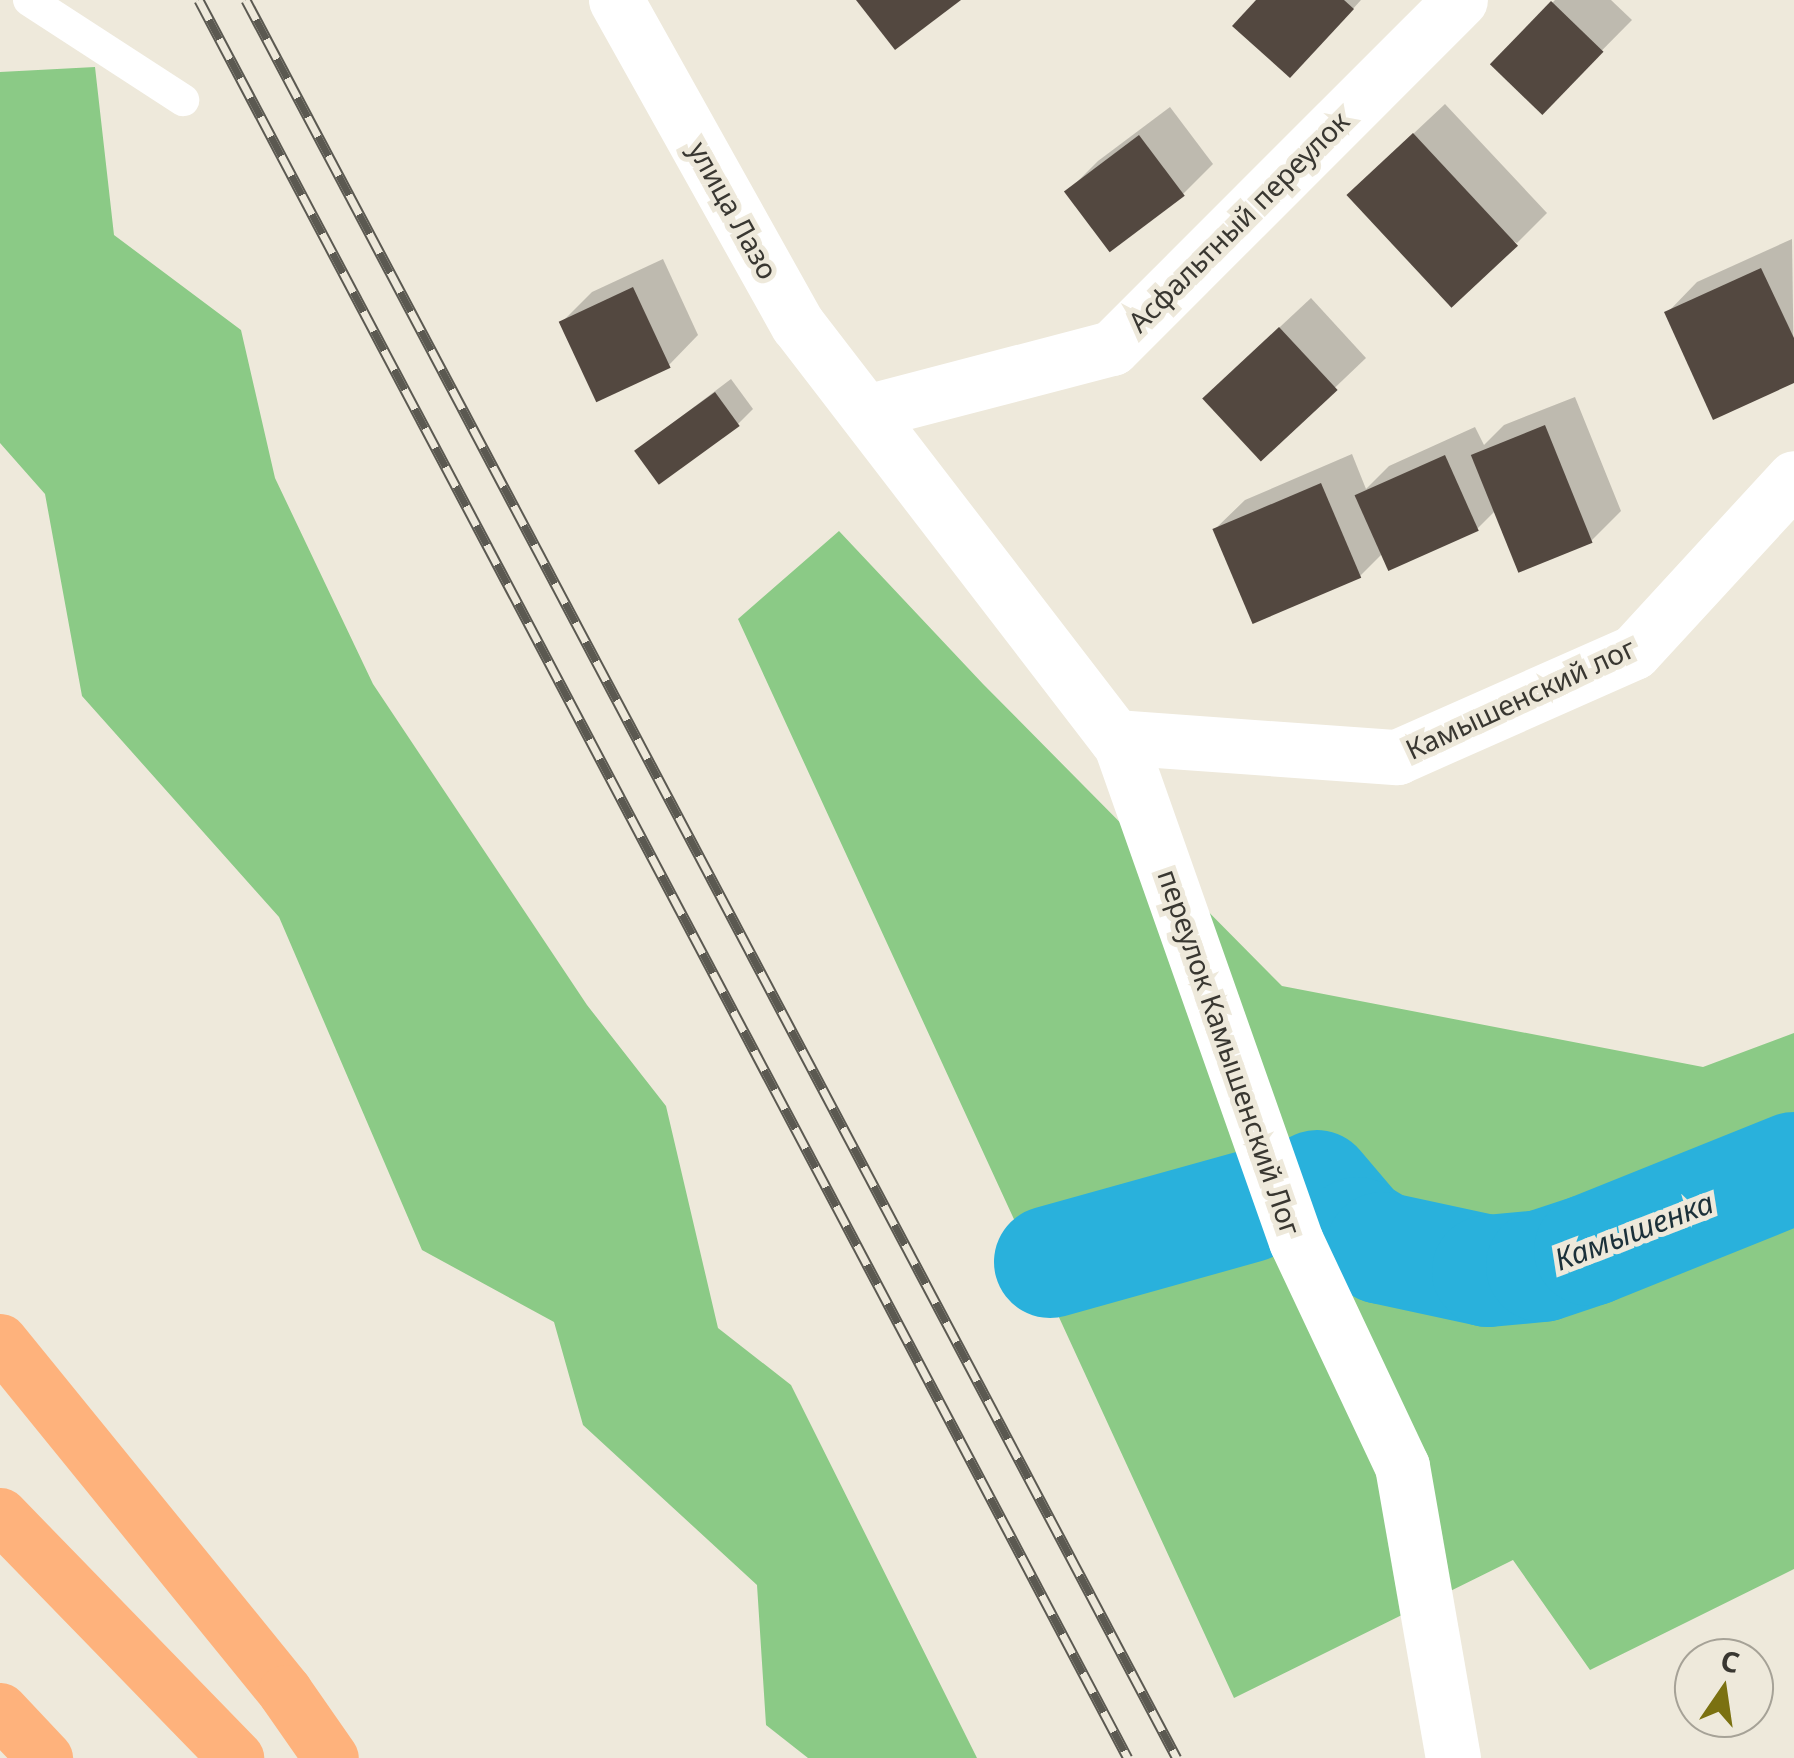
<!DOCTYPE html>
<html>
<head>
<meta charset="utf-8">
<style>
  body { margin:0 }
  #map { position:relative; width:1794px; height:1758px; overflow:hidden; background:#eee9db; font-family:"Noto Sans",sans-serif }
  div>[style] { position:absolute }
  .green>* { inset:0; background:#8bca86 }
  .shadow>* { inset:0; background:#0003 }
  .river>* { height:112px; margin:-56px; padding:0 56px; transform-origin:56px; border-radius:56px; background:#29b1dc }
  .building>* { inset:0; background:#534840; transform-origin:0 0 }
  .service>* { height:32px; margin:-16px; padding:0 16px; transform-origin:16px; border-radius:16px; background:#fff }
  .minor>* { height:55px; margin:-27.5px; padding:0 27.5px; transform-origin:27.5px; border-radius:27.5px; background:#fff }
  .trunk>* { height:55px; margin:-27.5px; padding:0 27.5px; transform-origin:27.5px; border-radius:27.5px; background:#feb27c }
  .rail>* { height:11px; margin-top:-5.5px; transform-origin:0; background:repeating-linear-gradient(90deg,#eee9db 0 22px,#5b5951 0 44px); box-sizing:border-box; border-block:2px solid #5b5951 }
  span { translate:-50% -50%; white-space:nowrap; text-align:center; line-height:1.15; -webkit-text-stroke:10px #eee9db; paint-order:stroke }
  .street-label { font-size:28px; color:#393731 }
  .water-label { font-size:30px; color:#1b3039; font-style:italic }
  .north { position:absolute; left:1674px; top:1638px; width:100px; height:100px; box-sizing:border-box; background:#eee9db; border:2px solid #a6a297; border-radius:50%; rotate:13deg; font-size:28px; font-weight:700; line-height:40px; text-align:center; color:#393731 }
  .north::after { content:''; display:block; margin:auto; width:35px; height:45px; background:#7b7111; clip-path:polygon(50% 0,100% 100%,50% 72%,0 100%) }
</style>
</head>
<body>
<div id="map">
  <div class="green">
    <i style="clip-path:polygon(95px 67px,114px 235px,241px 330px,275px 478px,373px 684px,587px 1005px,666px 1106px,718px 1328px,791px 1385px,977px 1758px,808px 1758px,766px 1725px,757px 1585px,583px 1425px,554px 1322px,422px 1250px,279px 917px,82px 696px,45px 494px,0 443px,0 72px)"></i>
    <i style="clip-path:polygon(839px 531px,983px 684px,1282px 986px,1703px 1067px,1794px 1033px,1794px 1569px,1590px 1670px,1513px 1560px,1234px 1698px,738px 619px)"></i>
  </div>
  <div class="shadow">
    <i style="clip-path:polygon(1260px 0,1361px 0,1320px 45px)"></i>
    <i style="clip-path:polygon(1555px 0,1611px 0,1632px 20px,1542px 111px,1492px 64px)"></i>
    <i style="clip-path:polygon(1445px 104px,1547px 213px,1517px 243px,1379px 166px)"></i>
    <i style="clip-path:polygon(1170px 107px,1213px 164px,1183px 194px,1068px 191px,1098px 161px)"></i>
    <i style="clip-path:polygon(1792px 239px,1794px 380px,1667px 313px,1697px 282px)"></i>
    <i style="clip-path:polygon(663px 259px,698px 335px,668px 366px,562px 322px,592px 292px)"></i>
    <i style="clip-path:polygon(1311px 298px,1366px 358px,1261px 458px,1236px 368px)"></i>
    <i style="clip-path:polygon(731px 379px,753px 409px,738px 424px,637px 450px)"></i>
    <i style="clip-path:polygon(1575px 397px,1621px 511px,1591px 541px,1496px 510px,1477px 529px,1384px 552px,1360px 576px,1214px 530px,1245px 500px,1352px 454px,1366px 489px,1389px 466px,1475px 427px,1484px 445px,1504px 425px)"></i>
  </div>
  <div class="river">
    <i style="left:1317px;top:1186px;width:62px;rotate:49.6deg"></i>
    <i style="left:1357px;top:1233px;width:29px;rotate:31deg"></i>
    <i style="left:1382px;top:1248px;width:108px;rotate:12.2deg"></i>
    <i style="left:1488px;top:1271px;width:54px;rotate:-5.3deg"></i>
    <i style="left:1542px;top:1266px;width:51px;rotate:-18.4deg"></i>
    <i style="left:1590px;top:1250px;width:220px;rotate:-21.9deg"></i>
    <i style="left:1050px;top:1262px;width:205px;rotate:-15.6deg"></i>
  </div>
  <div class="building">
    <i style="clip-path:polygon(856px 0,961px 0,895px 50px)"></i>
    <i style="clip-path:polygon(1256px 0,1344px 0,1354px 9px,1290px 78px,1232px 26px)"></i>
    <i style="left:1551px;top:1px;width:73px;height:88px;rotate:44deg"></i>
    <i style="left:1413px;top:133px;width:154px;height:91px;rotate:47deg"></i>
    <i style="left:1139px;top:135px;width:76px;height:94px;rotate:53deg"></i>
    <i style="clip-path:polygon(1761px 268px,1794px 338px,1794px 383px,1713px 420px,1664px 312px)"></i>
    <i style="left:633px;top:287px;width:89px;height:82px;rotate:65deg"></i>
    <i style="left:1279px;top:327px;width:86px;height:105px;rotate:47deg"></i>
    <i style="left:715px;top:392px;width:42px;height:100px;rotate:54deg"></i>
    <i style="left:1545px;top:425px;width:127px;height:80px;rotate:68deg"></i>
    <i style="left:1445px;top:455px;width:83px;height:99px;rotate:66deg"></i>
    <i style="left:1321px;top:483px;width:103px;height:118px;rotate:67deg"></i>
  </div>
  <div class="service">
    <i style="left:29px;top:0;width:184px;rotate:33deg"></i>
  </div>
  <div class="minor">
    <i style="left:616px;top:0;width:372px;rotate:60.8deg"></i>
    <i style="left:798px;top:325px;width:530px;rotate:52.44deg"></i>
    <i style="left:1121px;top:745px;width:526px;rotate:70.57deg"></i>
    <i style="left:1296px;top:1241px;width:249px;rotate:64.8deg"></i>
    <i style="left:1402px;top:1466px;width:296px;rotate:80.1deg"></i>
    <i style="left:866px;top:412px;width:254px;rotate:-14.6deg"></i>
    <i style="left:1112px;top:348px;width:492px;rotate:-45deg"></i>
    <i style="left:1115px;top:737px;width:283px;rotate:4.1deg"></i>
    <i style="left:1397px;top:757px;width:259px;rotate:-23.9deg"></i>
    <i style="left:1634px;top:652px;width:236px;rotate:-47.4deg"></i>
  </div>
  <div class="trunk">
    <i style="left:0;top:1341px;width:452px;rotate:50.9deg"></i>
    <i style="left:285px;top:1692px;width:80px;rotate:55.1deg"></i>
    <i style="left:0;top:1515px;width:339px;rotate:45.8deg"></i>
    <i style="left:0;top:1710px;width:66px;rotate:46.8deg"></i>
  </div>
  <div class="rail">
    <i style="left:199px;top:0;width:1988px;rotate:62.15deg"></i>
    <i style="left:246px;top:0;width:1989px;rotate:62.1deg"></i>
  </div>
  <div class="street-label">
    <span style="left:734px;top:210px;rotate:61deg">улица Лазо</span>
    <span style="left:1238px;top:221px;rotate:-45deg">Асфальтный переулок</span>
    <span style="left:1520px;top:698px;rotate:-25deg">Камышенский лог</span>
    <span style="left:1230px;top:1052px;rotate:71deg">переулок Камышенский Лог</span>
  </div>
  <div class="water-label">
    <span style="left:1634px;top:1231px;rotate:-21deg">Камышенка</span>
  </div>
  <div class="north">С</div>
</div>
</body>
</html>
